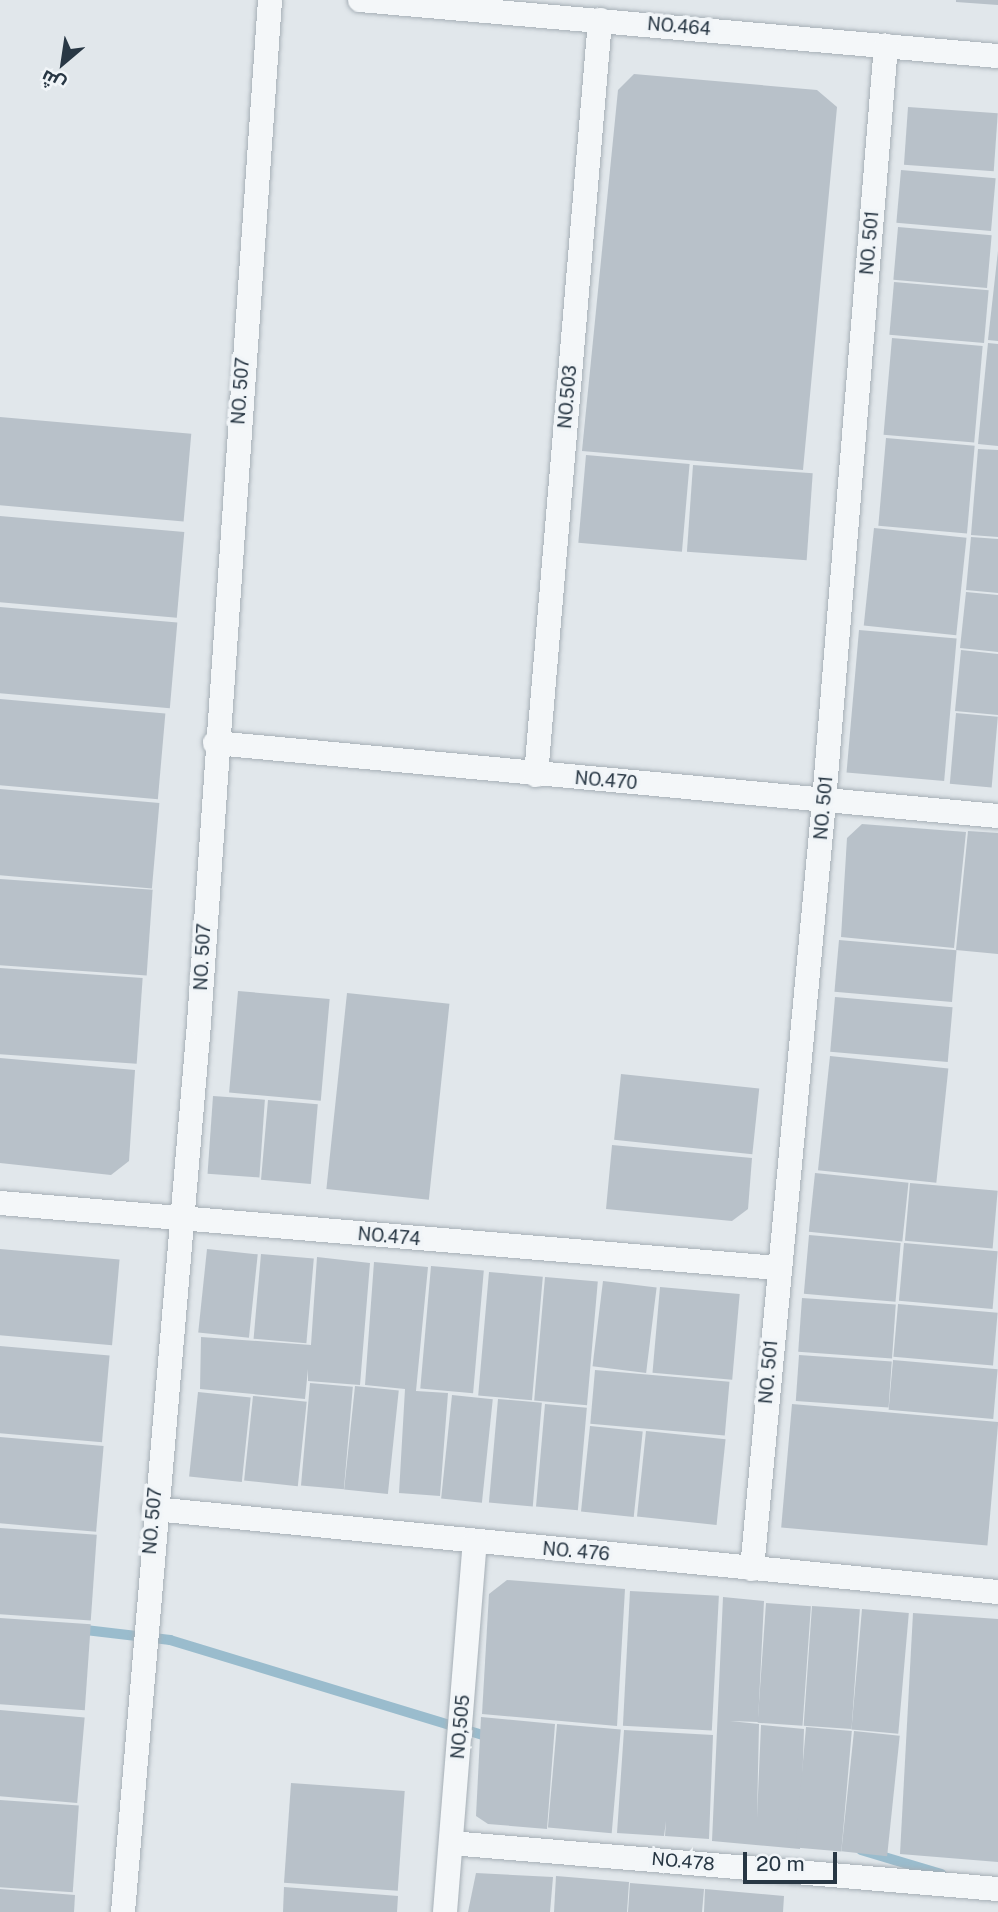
<!DOCTYPE html>
<html>
<head>
<meta charset="utf-8">
<style>
  body { margin:0 }
  #map { position:relative; width:998px; height:1912px; overflow:hidden; background:#e1e7eb; font-family:"Public Sans",Cairo,sans-serif }
  div>[style] { position:absolute }
  .stream>* { height:10px; margin:-5px; padding:0 5px; transform-origin:5px; border-radius:5px; background:#9abccd }
  .building>* { inset:0; background:#b8c1c9; transform-origin:0 0 }
  .roads { filter:drop-shadow(0 0 2px #a6afb6) drop-shadow(0 0 2px #a6afb6) }
  .street>* { height:24px; margin:-12px; padding:0 12px; transform-origin:12px; border-radius:12px; background:#f4f7f9 }
  span { translate:-50% -50%; white-space:nowrap; text-align:center; line-height:1.15; -webkit-text-stroke:7px #f1f5f8; paint-order:stroke }
  .street-label { font-size:18px; color:#283744 }
  .north { position:absolute; left:28px; top:28px; width:70px; height:70px; -webkit-text-stroke:5px #f1f5f8; paint-order:stroke; rotate:209deg; font-size:19px; font-weight:700; line-height:28px; text-align:center; color:#283744 }
  .north::after { content:''; display:block; margin:auto; width:24px; height:32px; background:#283744; clip-path:polygon(50% 0,100% 100%,50% 72%,0 100%) }
  .scale { position:absolute; left:743px; top:1852px; width:94px; height:32px; box-sizing:border-box; border:4px solid #283744; border-top:0; padding-left:9px; font-size:21px; line-height:24px; white-space:nowrap; color:#283744; -webkit-text-stroke:5px #f1f5f8; paint-order:stroke }
</style>
</head>
<body>
<div id="map">
  <div class="stream">
    <i style="left:77px;top:1629px;width:94px;rotate:6.7deg"></i>
    <i style="left:170px;top:1640px;width:337px;rotate:16.9deg"></i>
    <i style="left:861px;top:1850px;width:84px;rotate:16.7deg"></i>
  </div>
  <div class="building">
    <i style="clip-path:polygon(956px 0,998px 0,998px 5px,956px 2px)"></i>
    <i style="clip-path:polygon(634px 74px,817px 90px,837px 107px,803px 470px,582px 451px,618px 90px)"></i>
    <i style="left:908px;top:107px;width:90px;height:58px;rotate:4deg"></i>
    <i style="left:901px;top:170px;width:95px;height:53px;rotate:5deg"></i>
    <i style="left:898px;top:227px;width:94px;height:53px;rotate:5deg"></i>
    <i style="clip-path:polygon(998px 251px,998px 341px,988px 340px)"></i>
    <i style="left:894px;top:282px;width:95px;height:53px;rotate:5deg"></i>
    <i style="left:892px;top:338px;width:91px;height:97px;rotate:5deg"></i>
    <i style="clip-path:polygon(988px 343px,998px 344px,998px 446px,978px 444px)"></i>
    <i style="left:0;top:417px;width:192px;height:88px;rotate:5deg"></i>
    <i style="left:886px;top:438px;width:89px;height:88px;rotate:5deg"></i>
    <i style="clip-path:polygon(978px 449px,998px 450px,998px 537px,971px 535px)"></i>
    <i style="left:586px;top:455px;width:104px;height:88px;rotate:5deg"></i>
    <i style="left:693px;top:465px;width:120px;height:87px;rotate:4deg"></i>
    <i style="left:0;top:516px;width:185px;height:86px;rotate:5deg"></i>
    <i style="left:874px;top:528px;width:93px;height:98px;rotate:6deg"></i>
    <i style="clip-path:polygon(971px 537px,998px 539px,998px 593px,966px 590px)"></i>
    <i style="clip-path:polygon(966px 592px,998px 595px,998px 652px,960px 648px)"></i>
    <i style="left:0;top:607px;width:178px;height:86px;rotate:5deg"></i>
    <i style="left:859px;top:630px;width:98px;height:143px;rotate:5deg"></i>
    <i style="clip-path:polygon(961px 650px,998px 654px,998px 715px,955px 711px)"></i>
    <i style="left:0;top:699px;width:166px;height:86px;rotate:5deg"></i>
    <i style="left:956px;top:713px;width:42px;height:71px;rotate:5deg"></i>
    <i style="left:0;top:789px;width:160px;height:86px;rotate:5deg"></i>
    <i style="clip-path:polygon(862px 824px,966px 832px,954px 948px,841px 937px,847px 838px)"></i>
    <i style="clip-path:polygon(968px 831px,998px 833px,998px 954px,956px 950px)"></i>
    <i style="left:0;top:879px;width:153px;height:86px;rotate:4deg"></i>
    <i style="left:839px;top:940px;width:118px;height:52px;rotate:5deg"></i>
    <i style="left:0;top:968px;width:143px;height:86px;rotate:4deg"></i>
    <i style="left:238px;top:991px;width:92px;height:102px;rotate:5deg"></i>
    <i style="left:347px;top:993px;width:103px;height:197px;rotate:6deg"></i>
    <i style="left:835px;top:997px;width:118px;height:55px;rotate:5deg"></i>
    <i style="left:830px;top:1056px;width:119px;height:115px;rotate:6deg"></i>
    <i style="clip-path:polygon(0 1058px,135px 1070px,129px 1161px,111px 1175px,0 1163px)"></i>
    <i style="left:621px;top:1074px;width:139px;height:66px;rotate:6deg"></i>
    <i style="left:213px;top:1096px;width:52px;height:78px;rotate:4deg"></i>
    <i style="left:268px;top:1100px;width:50px;height:80px;rotate:5deg"></i>
    <i style="clip-path:polygon(612px 1145px,752px 1158px,748px 1209px,732px 1221px,606px 1209px)"></i>
    <i style="left:815px;top:1173px;width:94px;height:59px;rotate:6deg"></i>
    <i style="left:910px;top:1183px;width:88px;height:58px;rotate:5deg"></i>
    <i style="left:809px;top:1235px;width:92px;height:59px;rotate:5deg"></i>
    <i style="left:904px;top:1243px;width:94px;height:58px;rotate:5deg"></i>
    <i style="left:0;top:1249px;width:120px;height:86px;rotate:5deg"></i>
    <i style="left:207px;top:1249px;width:51px;height:84px;rotate:6deg"></i>
    <i style="left:261px;top:1254px;width:53px;height:85px;rotate:5deg"></i>
    <i style="clip-path:polygon(317px 1257px,370px 1263px,360px 1385px,308px 1381px,308px 1369px,305px 1399px,200px 1389px,201px 1337px,311px 1345px)"></i>
    <i style="clip-path:polygon(374px 1262px,428px 1267px,416px 1391px,448px 1393px,440px 1496px,399px 1493px,405px 1389px,365px 1385px)"></i>
    <i style="left:431px;top:1266px;width:53px;height:123px;rotate:5deg"></i>
    <i style="left:489px;top:1272px;width:54px;height:124px;rotate:5deg"></i>
    <i style="left:545px;top:1277px;width:53px;height:124px;rotate:5deg"></i>
    <i style="left:603px;top:1281px;width:54px;height:86px;rotate:7deg"></i>
    <i style="left:660px;top:1287px;width:80px;height:86px;rotate:5deg"></i>
    <i style="left:802px;top:1298px;width:94px;height:54px;rotate:4deg"></i>
    <i style="left:898px;top:1304px;width:100px;height:53px;rotate:5deg"></i>
    <i style="left:0;top:1346px;width:110px;height:87px;rotate:5deg"></i>
    <i style="left:799px;top:1355px;width:93px;height:46px;rotate:4deg"></i>
    <i style="left:893px;top:1360px;width:105px;height:50px;rotate:5deg"></i>
    <i style="left:595px;top:1370px;width:135px;height:54px;rotate:5deg"></i>
    <i style="left:310px;top:1383px;width:43px;height:103px;rotate:5deg"></i>
    <i style="left:355px;top:1386px;width:44px;height:104px;rotate:6deg"></i>
    <i style="left:198px;top:1392px;width:53px;height:85px;rotate:6deg"></i>
    <i style="left:452px;top:1395px;width:41px;height:104px;rotate:6deg"></i>
    <i style="left:253px;top:1396px;width:54px;height:85px;rotate:6deg"></i>
    <i style="left:498px;top:1399px;width:44px;height:104px;rotate:5deg"></i>
    <i style="left:545px;top:1404px;width:42px;height:103px;rotate:5deg"></i>
    <i style="left:792px;top:1404px;width:207px;height:124px;rotate:5deg"></i>
    <i style="left:590px;top:1426px;width:53px;height:86px;rotate:6deg"></i>
    <i style="left:646px;top:1431px;width:80px;height:86px;rotate:6deg"></i>
    <i style="left:0;top:1437px;width:104px;height:86px;rotate:5deg"></i>
    <i style="left:0;top:1528px;width:97px;height:86px;rotate:4deg"></i>
    <i style="clip-path:polygon(507px 1580px,625px 1589px,617px 1726px,482px 1714px,489px 1594px)"></i>
    <i style="left:630px;top:1591px;width:89px;height:135px;rotate:3deg"></i>
    <i style="clip-path:polygon(723px 1597px,764px 1601px,758px 1722px,730px 1721px,759px 1724px,757px 1818px,761px 1725px,804px 1729px,800px 1849px,712px 1841px)"></i>
    <i style="left:766px;top:1603px;width:45px;height:120px;rotate:4deg"></i>
    <i style="left:812px;top:1606px;width:48px;height:120px;rotate:4deg"></i>
    <i style="left:862px;top:1609px;width:47px;height:121px;rotate:5deg"></i>
    <i style="clip-path:polygon(913px 1613px,998px 1619px,998px 1862px,900px 1854px)"></i>
    <i style="left:0;top:1618px;width:91px;height:86px;rotate:4deg"></i>
    <i style="left:0;top:1710px;width:85px;height:86px;rotate:5deg"></i>
    <i style="clip-path:polygon(481px 1717px,555px 1724px,547px 1829px,488px 1824px,476px 1816px)"></i>
    <i style="left:557px;top:1724px;width:64px;height:104px;rotate:5deg"></i>
    <i style="left:806px;top:1727px;width:46px;height:121px;rotate:5deg"></i>
    <i style="clip-path:polygon(624px 1730px,713px 1735px,709px 1839px,665px 1836px,666px 1821px,664px 1836px,617px 1833px)"></i>
    <i style="left:854px;top:1731px;width:46px;height:121px;rotate:6deg"></i>
    <i style="left:291px;top:1783px;width:114px;height:100px;rotate:4deg"></i>
    <i style="left:0;top:1800px;width:79px;height:87px;rotate:4deg"></i>
    <i style="clip-path:polygon(476px 1873px,553px 1877px,550px 1912px,468px 1912px)"></i>
    <i style="clip-path:polygon(556px 1876px,629px 1882px,627px 1912px,554px 1912px)"></i>
    <i style="clip-path:polygon(630px 1883px,704px 1889px,702px 1912px,628px 1912px)"></i>
    <i style="clip-path:polygon(284px 1887px,398px 1896px,397px 1912px,283px 1912px)"></i>
    <i style="clip-path:polygon(0 1889px,75px 1895px,74px 1912px,0 1912px)"></i>
    <i style="clip-path:polygon(705px 1889px,784px 1896px,783px 1912px,704px 1912px)"></i>
  </div>
  <div class="roads">
    <div class="street">
      <i style="left:360px;top:0;width:640px;rotate:5.02deg"></i>
      <i style="left:215px;top:743px;width:786px;rotate:5.33deg"></i>
      <i style="left:536px;top:775px;width:758px;rotate:-85.15deg"></i>
      <i style="left:0;top:1203px;width:781px;rotate:4.78deg"></i>
      <i style="left:154px;top:1509px;width:848px;rotate:5.62deg"></i>
      <i style="left:752px;top:1569px;width:771px;rotate:-84.64deg"></i>
      <i style="left:824px;top:801px;width:758px;rotate:-85.31deg"></i>
      <i style="left:451px;top:1843px;width:549px;rotate:4.81deg"></i>
      <i style="left:123px;top:1912px;width:892px;rotate:-85.11deg"></i>
      <i style="left:199px;top:1023px;width:1025px;rotate:-86.03deg"></i>
      <i style="left:445px;top:1912px;width:371px;rotate:-85.4deg"></i>
    </div>
  </div>
  <div class="street-label">
    <span style="left:679px;top:27px;rotate:5deg">NO.464</span>
    <span style="left:870px;top:243px;rotate:-85deg">NO. 501</span>
    <span style="left:241px;top:391px;rotate:-86deg">NO. 507</span>
    <span style="left:568px;top:397px;rotate:-85deg">NO.503</span>
    <span style="left:606px;top:781px;rotate:5deg">NO.470</span>
    <span style="left:824px;top:808px;rotate:-85deg">NO. 501</span>
    <span style="left:203px;top:957px;rotate:-87deg">NO. 507</span>
    <span style="left:389px;top:1237px;rotate:5deg">NO.474</span>
    <span style="left:769px;top:1372px;rotate:-85deg">NO. 501</span>
    <span style="left:153px;top:1521px;rotate:-85deg">NO. 507</span>
    <span style="left:576px;top:1552px;rotate:5deg">NO. 476</span>
    <span style="left:461px;top:1727px;rotate:-85deg">NO,505</span>
    <span style="left:683px;top:1862px;rotate:5deg">NO.478</span>
  </div>
  <div class="north">ش</div>
  <div class="scale">20 m</div>
</div>
</body>
</html>
